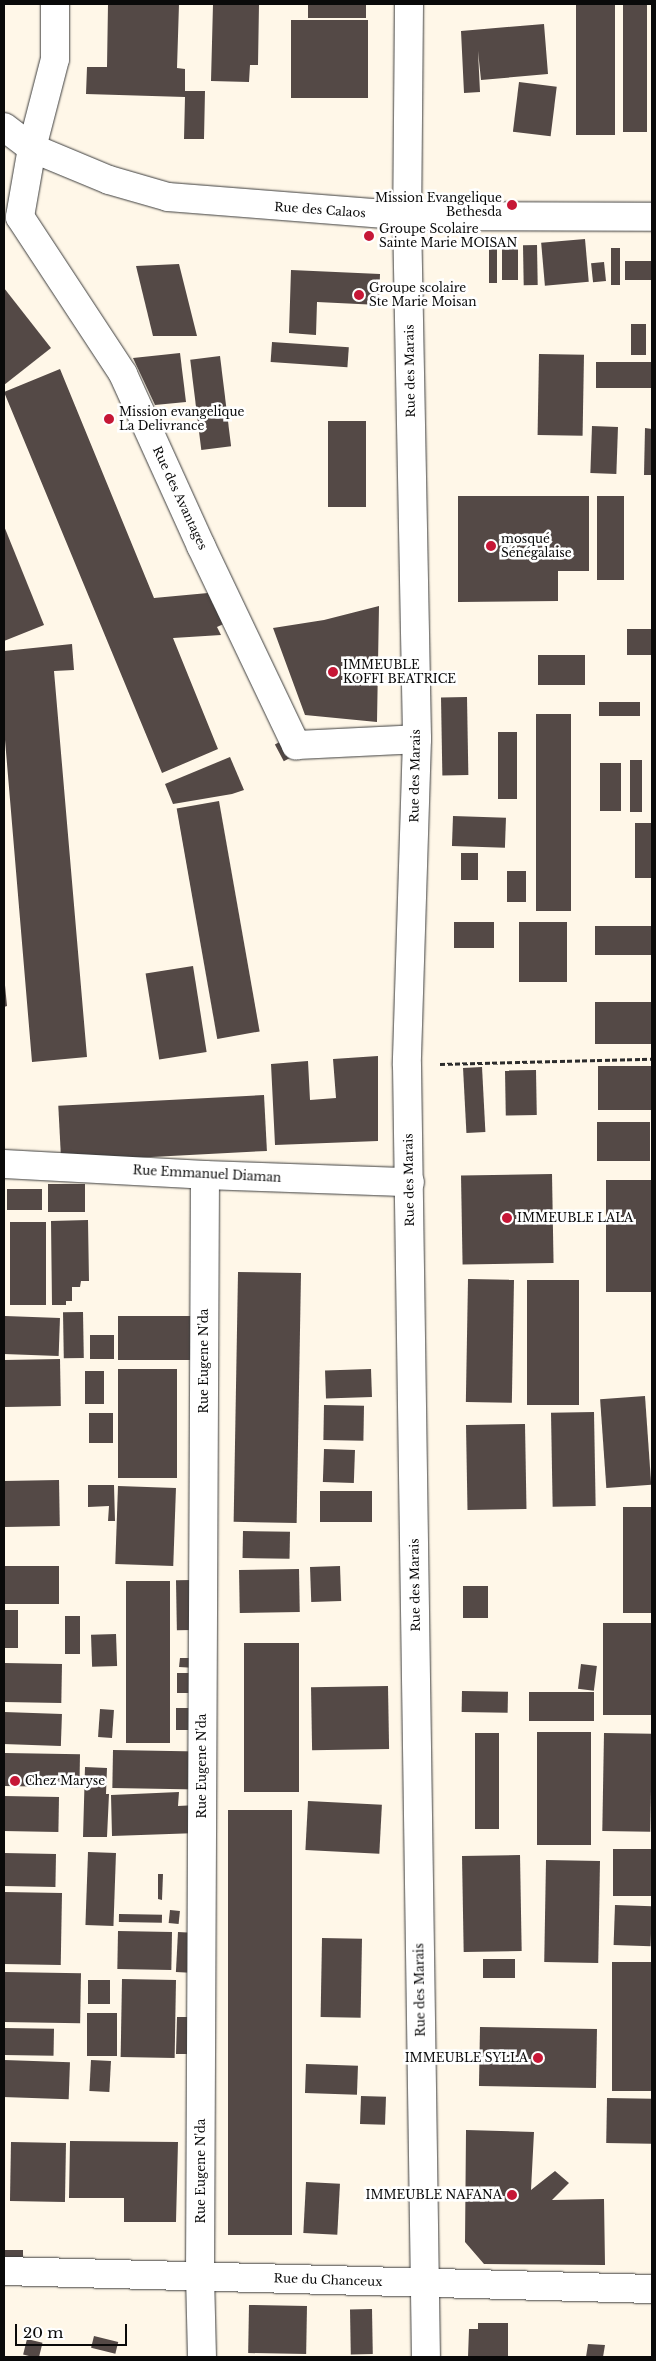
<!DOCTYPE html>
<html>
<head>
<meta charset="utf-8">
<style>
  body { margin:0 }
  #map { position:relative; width:656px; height:2361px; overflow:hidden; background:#fff7e8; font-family:"Libre Baskerville",serif }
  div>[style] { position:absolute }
  .building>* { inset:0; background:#544946; transform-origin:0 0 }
  .path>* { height:3px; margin-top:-1.5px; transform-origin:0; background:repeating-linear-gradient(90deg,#2c2c2c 0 5px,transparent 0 7.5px) }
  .roads { filter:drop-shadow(0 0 1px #3d3d3d) drop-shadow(0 0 1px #3d3d3d) }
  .minor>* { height:28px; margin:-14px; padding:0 14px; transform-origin:14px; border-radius:14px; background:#fff }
  .tertiary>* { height:28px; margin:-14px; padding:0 14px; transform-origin:14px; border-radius:14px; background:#fff }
  .dots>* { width:14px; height:14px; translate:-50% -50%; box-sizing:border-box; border:2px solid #fff; border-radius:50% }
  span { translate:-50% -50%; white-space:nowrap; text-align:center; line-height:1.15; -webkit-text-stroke:5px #fff; paint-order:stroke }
  .poi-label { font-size:12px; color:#0a0a0a }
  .right { translate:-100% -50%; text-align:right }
  .left { translate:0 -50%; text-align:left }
  .street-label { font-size:12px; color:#0a0a0a }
  .frame { position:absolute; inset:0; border:5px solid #0a0a0a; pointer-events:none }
  .scale { position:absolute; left:15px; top:2324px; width:112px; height:22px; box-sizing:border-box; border:2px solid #0a0a0a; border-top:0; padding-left:6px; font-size:15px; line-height:18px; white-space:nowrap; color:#0a0a0a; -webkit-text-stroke:4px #fff; paint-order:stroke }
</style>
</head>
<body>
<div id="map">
  <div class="building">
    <i style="clip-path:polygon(108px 4px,179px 4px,177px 68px,185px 69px,185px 91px,205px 91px,204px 139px,184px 139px,185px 97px,86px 94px,87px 67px,107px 67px)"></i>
    <i style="clip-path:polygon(213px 4px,259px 4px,258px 65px,250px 65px,249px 82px,211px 81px)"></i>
    <i style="left:308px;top:4px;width:58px;height:14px"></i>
    <i style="left:576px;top:4px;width:39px;height:131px"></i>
    <i style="left:623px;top:4px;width:24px;height:128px"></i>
    <i style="left:291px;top:20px;width:77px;height:78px"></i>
    <i style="clip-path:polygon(544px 24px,548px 74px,481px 80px,478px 51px,480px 92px,464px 93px,461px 31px)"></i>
    <i style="left:519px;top:82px;width:38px;height:50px;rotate:7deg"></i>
    <i style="left:585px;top:239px;width:43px;height:44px;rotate:85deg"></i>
    <i style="left:537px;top:245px;width:40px;height:14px;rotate:89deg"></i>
    <i style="left:502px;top:246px;width:16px;height:34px"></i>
    <i style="left:489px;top:248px;width:8px;height:35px"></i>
    <i style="left:611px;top:248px;width:9px;height:37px"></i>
    <i style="left:652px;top:261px;width:19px;height:27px;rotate:90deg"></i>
    <i style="left:604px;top:262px;width:19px;height:13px;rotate:84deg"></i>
    <i style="clip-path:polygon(179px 264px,197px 336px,153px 336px,136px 266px)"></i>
    <i style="clip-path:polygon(291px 270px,380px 274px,379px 305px,317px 302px,316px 335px,289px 333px)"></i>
    <i style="clip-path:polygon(4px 288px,51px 348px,4px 385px)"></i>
    <i style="left:646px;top:324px;width:31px;height:15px;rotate:90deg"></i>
    <i style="left:272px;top:342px;width:77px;height:20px;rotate:4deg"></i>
    <i style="clip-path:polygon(180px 353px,186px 402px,155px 405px,133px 358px)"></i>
    <i style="left:539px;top:354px;width:45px;height:81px;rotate:1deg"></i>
    <i style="left:220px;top:356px;width:91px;height:30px;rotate:83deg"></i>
    <i style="left:596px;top:362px;width:56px;height:26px"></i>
    <i style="clip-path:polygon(60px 369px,154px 598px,208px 593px,213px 604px,221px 600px,230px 621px,217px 627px,221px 635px,173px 638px,218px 749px,162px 773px,4px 392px)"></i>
    <i style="left:328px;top:421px;width:38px;height:86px"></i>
    <i style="left:592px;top:426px;width:26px;height:47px;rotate:2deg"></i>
    <i style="clip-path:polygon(645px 428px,652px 429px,652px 475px,644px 475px)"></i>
    <i style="clip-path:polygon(458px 496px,589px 496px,589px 571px,558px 571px,558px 601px,458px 602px)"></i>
    <i style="left:597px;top:496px;width:27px;height:84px"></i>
    <i style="clip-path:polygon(4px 526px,44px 625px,4px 641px)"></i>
    <i style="clip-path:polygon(379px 606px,377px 722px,305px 715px,273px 628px,324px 620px)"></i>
    <i style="left:627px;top:629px;width:25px;height:26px"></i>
    <i style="clip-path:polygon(72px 644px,74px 670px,54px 671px,87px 1057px,32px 1062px,4px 728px,4px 651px)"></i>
    <i style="left:538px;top:655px;width:47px;height:30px"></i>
    <i style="left:467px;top:697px;width:78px;height:26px;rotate:89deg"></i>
    <i style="left:599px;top:702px;width:41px;height:14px"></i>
    <i style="left:571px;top:714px;width:197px;height:35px;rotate:90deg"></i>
    <i style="left:498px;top:732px;width:19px;height:67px"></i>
    <i style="left:289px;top:737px;width:19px;height:16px;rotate:62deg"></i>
    <i style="clip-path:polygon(230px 757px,244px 790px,232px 794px,173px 804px,165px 784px)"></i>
    <i style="left:630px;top:760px;width:12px;height:52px"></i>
    <i style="left:600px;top:763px;width:21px;height:48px"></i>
    <i style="left:219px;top:801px;width:234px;height:43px;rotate:80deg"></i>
    <i style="left:453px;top:816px;width:53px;height:30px;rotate:2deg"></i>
    <i style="left:635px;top:823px;width:17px;height:55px"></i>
    <i style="left:461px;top:853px;width:17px;height:27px"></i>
    <i style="left:507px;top:871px;width:19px;height:31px"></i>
    <i style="left:454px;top:922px;width:40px;height:26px"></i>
    <i style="left:519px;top:922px;width:48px;height:60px"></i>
    <i style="left:595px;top:926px;width:57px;height:29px"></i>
    <i style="left:193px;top:966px;width:87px;height:48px;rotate:81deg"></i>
    <i style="clip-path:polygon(4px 975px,7px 1006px,4px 1007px)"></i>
    <i style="left:652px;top:1002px;width:42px;height:57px;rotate:90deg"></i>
    <i style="clip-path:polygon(378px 1056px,378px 1141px,275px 1145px,271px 1064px,308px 1061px,310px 1100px,336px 1098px,333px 1059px)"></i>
    <i style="left:652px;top:1066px;width:44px;height:54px;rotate:90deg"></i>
    <i style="left:482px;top:1067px;width:65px;height:19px;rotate:87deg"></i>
    <i style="left:536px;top:1070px;width:45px;height:31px;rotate:89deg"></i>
    <i style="left:264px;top:1095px;width:56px;height:206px;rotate:87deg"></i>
    <i style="left:650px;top:1122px;width:39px;height:53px;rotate:90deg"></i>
    <i style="left:552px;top:1174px;width:89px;height:91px;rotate:89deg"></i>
    <i style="left:606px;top:1180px;width:45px;height:112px"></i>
    <i style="left:48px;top:1184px;width:37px;height:28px"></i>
    <i style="left:42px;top:1189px;width:21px;height:35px;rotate:90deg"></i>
    <i style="clip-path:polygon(88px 1220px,89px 1281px,81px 1281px,80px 1287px,72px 1287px,72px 1301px,66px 1301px,66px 1305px,52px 1305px,51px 1221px)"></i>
    <i style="left:10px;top:1222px;width:36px;height:83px"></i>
    <i style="left:301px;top:1273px;width:250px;height:63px;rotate:91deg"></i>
    <i style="left:468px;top:1279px;width:46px;height:123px;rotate:1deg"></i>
    <i style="left:527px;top:1280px;width:52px;height:125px"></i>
    <i style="left:83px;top:1312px;width:46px;height:20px;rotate:89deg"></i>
    <i style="left:5px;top:1316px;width:55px;height:38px;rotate:2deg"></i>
    <i style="left:196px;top:1316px;width:44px;height:78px;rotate:90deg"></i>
    <i style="left:90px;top:1335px;width:24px;height:24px"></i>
    <i style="left:60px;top:1359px;width:47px;height:56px;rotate:89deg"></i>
    <i style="left:118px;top:1369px;width:59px;height:109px"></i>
    <i style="left:371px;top:1369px;width:28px;height:46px;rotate:88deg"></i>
    <i style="left:85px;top:1371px;width:19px;height:33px"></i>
    <i style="left:645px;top:1396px;width:89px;height:45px;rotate:86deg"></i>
    <i style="left:324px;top:1405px;width:40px;height:35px;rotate:1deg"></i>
    <i style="left:594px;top:1412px;width:94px;height:43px;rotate:89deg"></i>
    <i style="left:89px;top:1413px;width:24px;height:30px"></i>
    <i style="left:525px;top:1424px;width:85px;height:59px;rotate:89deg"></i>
    <i style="left:324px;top:1449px;width:31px;height:33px;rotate:2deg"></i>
    <i style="left:59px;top:1480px;width:46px;height:55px;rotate:89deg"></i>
    <i style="clip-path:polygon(88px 1485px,114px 1485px,115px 1521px,108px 1521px,109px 1506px,88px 1507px)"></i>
    <i style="left:118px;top:1486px;width:58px;height:78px;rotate:2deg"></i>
    <i style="left:320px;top:1491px;width:52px;height:31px"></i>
    <i style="left:623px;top:1507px;width:29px;height:106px"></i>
    <i style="left:243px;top:1531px;width:47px;height:27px;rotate:1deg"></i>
    <i style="left:4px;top:1566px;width:55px;height:38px"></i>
    <i style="left:340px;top:1566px;width:35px;height:30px;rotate:88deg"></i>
    <i style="left:299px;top:1569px;width:43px;height:60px;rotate:89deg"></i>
    <i style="left:192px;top:1580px;width:50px;height:16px;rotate:89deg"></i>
    <i style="left:126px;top:1581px;width:44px;height:162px"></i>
    <i style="left:463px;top:1586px;width:25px;height:32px"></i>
    <i style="left:4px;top:1610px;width:14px;height:38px"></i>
    <i style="left:65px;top:1616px;width:15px;height:38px"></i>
    <i style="left:603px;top:1623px;width:48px;height:92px"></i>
    <i style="left:116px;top:1634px;width:32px;height:25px;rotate:88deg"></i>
    <i style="left:244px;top:1643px;width:55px;height:149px"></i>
    <i style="clip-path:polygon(180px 1658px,196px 1658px,196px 1668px,179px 1667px)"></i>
    <i style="left:4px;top:1663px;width:58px;height:39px;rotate:1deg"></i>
    <i style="left:581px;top:1664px;width:16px;height:25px;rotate:7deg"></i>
    <i style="left:177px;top:1673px;width:12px;height:20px"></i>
    <i style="left:388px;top:1686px;width:63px;height:77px;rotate:89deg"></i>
    <i style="left:462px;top:1691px;width:46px;height:21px;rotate:1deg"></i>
    <i style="left:594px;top:1692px;width:29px;height:65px;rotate:90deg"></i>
    <i style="left:176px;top:1708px;width:18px;height:22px"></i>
    <i style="left:100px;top:1709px;width:14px;height:28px;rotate:4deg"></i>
    <i style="left:4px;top:1712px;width:58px;height:32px;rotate:2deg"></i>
    <i style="left:537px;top:1732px;width:54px;height:113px"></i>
    <i style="left:499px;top:1733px;width:96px;height:24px;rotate:90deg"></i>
    <i style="left:604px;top:1733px;width:48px;height:98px;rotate:1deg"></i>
    <i style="left:113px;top:1750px;width:86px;height:38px;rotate:1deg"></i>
    <i style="left:5px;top:1753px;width:75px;height:33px;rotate:1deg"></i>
    <i style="clip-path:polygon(85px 1767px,107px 1768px,106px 1794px,109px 1794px,107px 1837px,83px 1837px)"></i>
    <i style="clip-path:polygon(179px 1792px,178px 1806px,197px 1805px,198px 1833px,112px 1836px,111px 1795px)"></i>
    <i style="left:4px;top:1796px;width:55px;height:35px;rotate:1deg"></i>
    <i style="left:308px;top:1801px;width:74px;height:49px;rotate:3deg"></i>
    <i style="left:228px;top:1810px;width:64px;height:425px"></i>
    <i style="left:613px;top:1849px;width:39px;height:47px"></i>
    <i style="left:88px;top:1852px;width:28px;height:73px;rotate:2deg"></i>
    <i style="left:4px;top:1853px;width:52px;height:33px;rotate:1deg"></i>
    <i style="left:520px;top:1855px;width:96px;height:58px;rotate:89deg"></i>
    <i style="left:546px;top:1860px;width:54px;height:102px;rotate:1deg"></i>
    <i style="clip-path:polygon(158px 1874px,163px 1874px,162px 1900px,158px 1899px)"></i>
    <i style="left:4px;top:1892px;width:58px;height:72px;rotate:1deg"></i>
    <i style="left:615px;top:1905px;width:37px;height:40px;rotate:2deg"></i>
    <i style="left:170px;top:1910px;width:10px;height:13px;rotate:6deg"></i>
    <i style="left:119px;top:1914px;width:43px;height:8px;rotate:1deg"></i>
    <i style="left:118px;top:1931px;width:54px;height:38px;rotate:1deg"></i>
    <i style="left:178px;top:1932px;width:19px;height:40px;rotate:3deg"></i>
    <i style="left:322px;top:1938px;width:40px;height:79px;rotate:1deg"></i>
    <i style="left:515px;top:1959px;width:19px;height:32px;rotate:90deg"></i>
    <i style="left:612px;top:1962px;width:40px;height:129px"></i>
    <i style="left:4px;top:1972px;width:77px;height:50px;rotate:1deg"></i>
    <i style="left:122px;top:1979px;width:54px;height:78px;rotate:1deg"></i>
    <i style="left:88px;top:1980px;width:22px;height:24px"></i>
    <i style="left:87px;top:2013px;width:30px;height:43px"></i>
    <i style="clip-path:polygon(177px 2017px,189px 2017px,196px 2054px,176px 2054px)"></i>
    <i style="left:480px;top:2027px;width:117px;height:59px;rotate:1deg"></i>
    <i style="left:4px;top:2028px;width:50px;height:27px;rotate:1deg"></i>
    <i style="left:4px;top:2060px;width:66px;height:37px;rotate:2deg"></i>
    <i style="left:91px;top:2060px;width:20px;height:31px;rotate:3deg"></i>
    <i style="left:306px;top:2064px;width:52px;height:29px;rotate:2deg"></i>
    <i style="left:361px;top:2096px;width:25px;height:28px;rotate:2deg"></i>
    <i style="left:607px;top:2098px;width:45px;height:45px;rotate:1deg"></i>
    <i style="clip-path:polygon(466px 2130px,534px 2132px,531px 2190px,555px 2171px,569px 2183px,552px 2200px,604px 2199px,605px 2265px,484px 2264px,465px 2242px)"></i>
    <i style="clip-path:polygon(70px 2141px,178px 2142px,176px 2222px,124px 2222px,124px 2198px,69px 2198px)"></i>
    <i style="left:11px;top:2142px;width:55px;height:59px;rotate:1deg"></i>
    <i style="left:306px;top:2182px;width:34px;height:51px;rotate:3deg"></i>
    <i style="left:4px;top:2250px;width:19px;height:16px"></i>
    <i style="left:249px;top:2305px;width:58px;height:48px;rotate:1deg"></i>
    <i style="left:372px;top:2309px;width:45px;height:22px;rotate:89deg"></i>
    <i style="clip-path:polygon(478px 2323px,508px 2323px,508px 2357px,468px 2357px,469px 2329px,478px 2329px)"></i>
    <i style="left:94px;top:2336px;width:25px;height:12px;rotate:14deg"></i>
    <i style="left:27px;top:2339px;width:16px;height:16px;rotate:14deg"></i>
    <i style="clip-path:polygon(588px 2344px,605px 2345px,603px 2357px,586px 2357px)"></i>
  </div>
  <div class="path">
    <i style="left:440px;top:1064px;width:212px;rotate:-1.4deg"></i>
  </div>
  <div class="roads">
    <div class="minor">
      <i style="left:55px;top:4px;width:55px;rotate:90deg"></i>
      <i style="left:55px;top:59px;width:92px;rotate:104.5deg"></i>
      <i style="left:32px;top:148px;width:70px;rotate:99.9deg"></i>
      <i style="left:20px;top:217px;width:188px;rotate:56.7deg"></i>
      <i style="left:123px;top:374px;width:189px;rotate:65.6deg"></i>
      <i style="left:201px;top:546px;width:221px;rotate:64.5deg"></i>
      <i style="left:296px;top:745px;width:121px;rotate:-2.8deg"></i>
      <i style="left:4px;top:127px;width:35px;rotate:37deg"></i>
      <i style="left:32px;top:148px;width:83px;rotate:22.6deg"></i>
      <i style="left:109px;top:180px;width:61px;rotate:16.1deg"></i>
      <i style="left:168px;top:197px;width:240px;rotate:4.5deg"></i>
      <i style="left:407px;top:216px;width:245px;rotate:0.2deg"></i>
      <i style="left:4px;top:1164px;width:201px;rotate:3.1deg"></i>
      <i style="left:205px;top:1175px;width:205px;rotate:2deg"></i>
      <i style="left:4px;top:2271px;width:648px;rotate:1.59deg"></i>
      <i style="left:202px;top:2357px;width:81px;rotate:-91.4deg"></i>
      <i style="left:200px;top:2276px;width:1101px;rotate:-89.74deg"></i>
    </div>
    <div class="tertiary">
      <i style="left:409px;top:4px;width:212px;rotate:90.5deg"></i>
      <i style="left:407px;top:216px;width:523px;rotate:88.9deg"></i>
      <i style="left:417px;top:739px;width:326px;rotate:91.8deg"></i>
      <i style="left:407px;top:1065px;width:1292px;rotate:89.16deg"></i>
    </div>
  </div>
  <div class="dots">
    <i style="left:512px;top:205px;background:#c61736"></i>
    <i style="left:369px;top:236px;background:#c61736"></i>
    <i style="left:359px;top:295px;background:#c61736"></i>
    <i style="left:109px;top:419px;background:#c61736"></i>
    <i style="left:491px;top:546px;background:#c61736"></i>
    <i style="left:333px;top:672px;background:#c61736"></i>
    <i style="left:507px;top:1218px;background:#c61736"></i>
    <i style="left:15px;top:1781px;background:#c61736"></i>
    <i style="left:538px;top:2058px;background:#c61736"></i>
    <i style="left:512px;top:2195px;background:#c61736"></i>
  </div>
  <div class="poi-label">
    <span class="right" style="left:502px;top:205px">Mission Evangelique<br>Bethesda</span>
    <span class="left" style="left:379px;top:236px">Groupe Scolaire<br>Sainte Marie MOISAN</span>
    <span class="left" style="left:369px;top:295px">Groupe scolaire<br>Ste Marie Moisan</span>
    <span class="left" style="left:119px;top:419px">Mission evangelique<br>La Delivrance</span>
    <span class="left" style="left:501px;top:546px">mosqué<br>Sénégalaise</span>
    <span class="left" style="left:343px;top:672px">IMMEUBLE<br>KOFFI BEATRICE</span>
    <span class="left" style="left:517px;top:1218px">IMMEUBLE LALA</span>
    <span class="left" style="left:25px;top:1781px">Chez Maryse</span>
    <span class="right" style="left:528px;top:2058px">IMMEUBLE SYLLA</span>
    <span class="right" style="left:502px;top:2195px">IMMEUBLE NAFANA</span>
  </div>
  <div class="street-label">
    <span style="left:320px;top:210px;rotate:4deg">Rue des Calaos</span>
    <span style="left:410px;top:371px;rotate:-91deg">Rue des Marais</span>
    <span style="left:180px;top:498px;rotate:65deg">Rue des Avantages</span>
    <span style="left:415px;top:776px;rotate:-89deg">Rue des Marais</span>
    <span style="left:207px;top:1174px;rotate:3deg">Rue Emmanuel Diaman</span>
    <span style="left:409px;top:1180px;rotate:-91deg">Rue des Marais</span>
    <span style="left:204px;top:1361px;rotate:-90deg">Rue Eugene N'da</span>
    <span style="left:415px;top:1585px;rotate:-91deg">Rue des Marais</span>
    <span style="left:202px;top:1766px;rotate:-90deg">Rue Eugene N'da</span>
    <span style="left:420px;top:1990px;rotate:-91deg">Rue des Marais</span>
    <span style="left:201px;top:2171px;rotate:-90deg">Rue Eugene N'da</span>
    <span style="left:328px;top:2280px;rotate:2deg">Rue du Chanceux</span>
  </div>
  <div class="frame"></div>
  <div class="scale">20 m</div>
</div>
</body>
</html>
